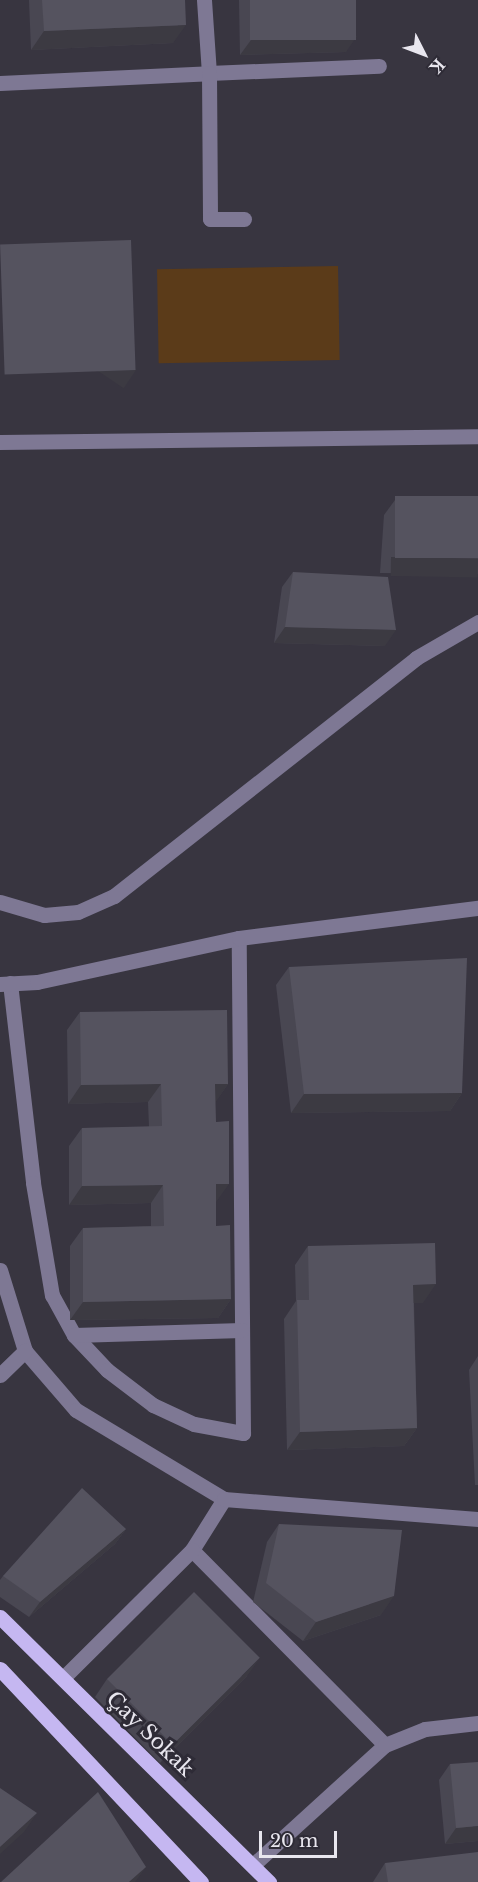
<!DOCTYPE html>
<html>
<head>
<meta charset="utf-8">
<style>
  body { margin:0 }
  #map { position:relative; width:478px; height:1882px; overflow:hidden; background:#383540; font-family:"Libre Baskerville",serif }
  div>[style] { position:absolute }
  .green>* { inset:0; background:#5b3b19; transform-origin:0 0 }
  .minor>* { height:15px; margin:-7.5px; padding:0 7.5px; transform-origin:7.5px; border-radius:7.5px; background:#7e7894 }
  .major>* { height:15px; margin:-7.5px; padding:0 7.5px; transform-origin:7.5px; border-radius:7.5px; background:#c5b7f1 }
  .wall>* { inset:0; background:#494752 }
  .shaded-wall>* { inset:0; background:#3c3a42; transform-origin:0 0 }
  .building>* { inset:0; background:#55535f; transform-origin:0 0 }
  span { translate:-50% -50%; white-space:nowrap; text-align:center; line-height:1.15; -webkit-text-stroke:6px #2e2b36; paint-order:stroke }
  .street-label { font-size:21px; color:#e8e6ee }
  .north { position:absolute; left:394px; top:24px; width:60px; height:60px; -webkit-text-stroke:4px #2e2b36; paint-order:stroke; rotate:132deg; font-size:16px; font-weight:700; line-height:24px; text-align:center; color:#e8e6ee }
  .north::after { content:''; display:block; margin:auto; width:21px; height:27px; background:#e8e6ee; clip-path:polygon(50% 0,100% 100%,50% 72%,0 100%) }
  .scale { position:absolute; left:259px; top:1831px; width:78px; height:27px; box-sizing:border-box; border:3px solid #e8e6ee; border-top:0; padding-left:8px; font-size:18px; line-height:21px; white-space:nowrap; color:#e8e6ee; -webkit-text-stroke:4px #2e2b36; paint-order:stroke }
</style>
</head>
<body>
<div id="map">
  <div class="green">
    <i style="left:338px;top:266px;width:94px;height:181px;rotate:89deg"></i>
  </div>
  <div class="minor">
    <i style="left:204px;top:0;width:73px;rotate:86.1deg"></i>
    <i style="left:209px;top:73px;width:170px;rotate:-2.4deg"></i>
    <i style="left:0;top:83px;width:209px;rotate:-2.7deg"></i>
    <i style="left:209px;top:73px;width:146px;rotate:89.6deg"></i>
    <i style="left:210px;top:219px;width:34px"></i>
    <i style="left:0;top:442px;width:478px;rotate:-0.7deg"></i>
    <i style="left:0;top:902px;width:46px;rotate:16.5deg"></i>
    <i style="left:44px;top:915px;width:34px;rotate:-5deg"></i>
    <i style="left:78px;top:912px;width:39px;rotate:-24deg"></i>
    <i style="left:114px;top:896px;width:385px;rotate:-38.2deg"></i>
    <i style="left:416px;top:658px;width:72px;rotate:-30.1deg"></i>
    <i style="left:10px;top:983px;width:201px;rotate:83.4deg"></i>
    <i style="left:33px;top:1183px;width:114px;rotate:80.4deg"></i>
    <i style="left:52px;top:1295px;width:46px;rotate:61.2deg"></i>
    <i style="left:74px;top:1335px;width:48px;rotate:46.7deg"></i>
    <i style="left:107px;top:1370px;width:58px;rotate:37.3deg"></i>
    <i style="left:153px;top:1405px;width:45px;rotate:24.9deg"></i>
    <i style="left:194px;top:1424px;width:50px;rotate:10.4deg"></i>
    <i style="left:243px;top:1433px;width:495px;rotate:-90.5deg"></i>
    <i style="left:0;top:984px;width:37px;rotate:-3deg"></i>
    <i style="left:37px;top:982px;width:207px;rotate:-12.3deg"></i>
    <i style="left:239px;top:938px;width:241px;rotate:-7.2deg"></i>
    <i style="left:0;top:1270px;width:85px;rotate:72.8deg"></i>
    <i style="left:25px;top:1351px;width:78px;rotate:49.2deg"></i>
    <i style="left:76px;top:1410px;width:173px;rotate:31deg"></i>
    <i style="left:224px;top:1499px;width:60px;rotate:122.1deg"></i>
    <i style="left:192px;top:1550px;width:274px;rotate:45.3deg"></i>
    <i style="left:74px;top:1335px;width:168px;rotate:-1.7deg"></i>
    <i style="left:0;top:1375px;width:35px;rotate:-44deg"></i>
    <i style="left:224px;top:1499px;width:255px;rotate:4.5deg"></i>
    <i style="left:63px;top:1678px;width:182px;rotate:-44.8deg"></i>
    <i style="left:253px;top:1865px;width:178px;rotate:-42.3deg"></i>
    <i style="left:385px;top:1745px;width:43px;rotate:-21.8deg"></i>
    <i style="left:425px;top:1729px;width:53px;rotate:-6.5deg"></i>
  </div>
  <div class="major">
    <i style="left:0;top:1617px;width:378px;rotate:44.6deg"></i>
    <i style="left:0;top:1669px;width:293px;rotate:46.7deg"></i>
  </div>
  <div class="wall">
    <i style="clip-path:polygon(29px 0,185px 0,173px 43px,31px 50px)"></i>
    <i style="clip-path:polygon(239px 0,356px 0,346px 52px,240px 55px)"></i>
    <i style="clip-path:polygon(478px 496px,478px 574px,380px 573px,384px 515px,395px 500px)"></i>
    <i style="clip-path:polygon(293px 572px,385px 646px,274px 643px,282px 587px)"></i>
    <i style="clip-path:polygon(289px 967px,462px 1093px,450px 1111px,291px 1113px,276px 985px)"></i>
    <i style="clip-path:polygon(80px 1012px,228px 1084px,215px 1102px,216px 1226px,231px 1299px,218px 1318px,70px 1320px,70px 1246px,83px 1228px,151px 1226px,151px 1203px,69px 1205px,69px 1146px,82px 1128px,149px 1127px,148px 1102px,68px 1104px,67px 1030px)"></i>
    <i style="clip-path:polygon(308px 1246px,423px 1303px,414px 1303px,417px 1428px,404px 1446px,287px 1450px,284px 1319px,296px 1301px,295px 1265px)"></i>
    <i style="clip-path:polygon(478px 1356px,478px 1485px,475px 1485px,469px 1370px)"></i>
    <i style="clip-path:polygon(279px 1524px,381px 1615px,303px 1641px,253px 1602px,267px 1542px)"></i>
    <i style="clip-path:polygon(126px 1529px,115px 1544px,29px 1617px,0 1597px,0 1580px,3px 1576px)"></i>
    <i style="clip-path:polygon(247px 1676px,160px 1763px,95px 1697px,107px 1679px)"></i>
    <i style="clip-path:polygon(450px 1764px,478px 1841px,445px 1844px,439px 1780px)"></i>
    <i style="clip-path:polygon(385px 1863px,478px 1882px,373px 1882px)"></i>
  </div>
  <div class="shaded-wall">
    <i style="clip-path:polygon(186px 25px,173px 43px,31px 50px,44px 31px)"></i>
    <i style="clip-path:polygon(357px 36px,346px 52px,240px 55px,251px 40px)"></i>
    <i style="left:136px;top:370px;width:22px;height:136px;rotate:124deg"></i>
    <i style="left:391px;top:557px;width:87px;height:19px;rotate:1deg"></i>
    <i style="clip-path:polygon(285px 627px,396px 630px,385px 646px,274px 643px)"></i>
    <i style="clip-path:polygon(161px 1084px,148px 1102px,68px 1104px,81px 1085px)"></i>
    <i style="clip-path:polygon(215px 1084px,228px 1084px,215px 1103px)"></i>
    <i style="clip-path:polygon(462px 1093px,450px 1111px,291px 1113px,304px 1094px)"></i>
    <i style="clip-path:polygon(216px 1184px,229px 1184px,216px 1202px)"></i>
    <i style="clip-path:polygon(163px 1185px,151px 1203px,69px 1205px,82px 1186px)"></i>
    <i style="clip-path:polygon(436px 1284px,423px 1303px,400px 1303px,413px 1285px)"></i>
    <i style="clip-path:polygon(231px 1299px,218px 1318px,70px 1320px,83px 1302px)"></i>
    <i style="clip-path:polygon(417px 1428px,404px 1446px,287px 1450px,300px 1432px)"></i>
    <i style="clip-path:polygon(126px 1529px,115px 1544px,29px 1617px,40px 1602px)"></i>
    <i style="clip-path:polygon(394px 1596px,381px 1615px,303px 1641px,316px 1622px)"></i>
    <i style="clip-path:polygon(260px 1658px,247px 1676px,160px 1763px,173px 1744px)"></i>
    <i style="clip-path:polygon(37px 1813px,24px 1832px,0 1854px,0 1847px)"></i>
    <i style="clip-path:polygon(478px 1826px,478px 1841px,445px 1844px,456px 1828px)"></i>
    <i style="clip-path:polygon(146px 1867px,135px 1882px,129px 1882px)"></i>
  </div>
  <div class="building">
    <i style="clip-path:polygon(42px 0,185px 0,186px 25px,44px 31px)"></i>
    <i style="left:250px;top:0;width:106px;height:40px"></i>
    <i style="left:131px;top:240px;width:130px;height:131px;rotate:88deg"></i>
    <i style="left:478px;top:496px;width:62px;height:83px;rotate:90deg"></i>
    <i style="clip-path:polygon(293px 572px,388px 577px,396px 630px,285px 627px)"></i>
    <i style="clip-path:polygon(467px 958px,462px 1093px,304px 1094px,289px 967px)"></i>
    <i style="clip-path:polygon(227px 1010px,228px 1084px,215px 1084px,216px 1122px,229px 1121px,229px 1184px,216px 1184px,216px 1226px,230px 1225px,231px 1299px,83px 1302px,83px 1228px,164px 1226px,163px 1185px,82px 1186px,82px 1128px,162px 1126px,161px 1084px,81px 1085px,80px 1012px)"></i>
    <i style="clip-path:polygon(435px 1243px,436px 1284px,413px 1285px,417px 1428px,300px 1432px,297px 1300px,309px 1300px,308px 1246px)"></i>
    <i style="clip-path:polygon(82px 1488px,126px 1529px,40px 1602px,3px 1576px)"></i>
    <i style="clip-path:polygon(279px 1524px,402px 1530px,394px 1596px,316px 1622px,266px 1583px)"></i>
    <i style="left:194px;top:1592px;width:93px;height:123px;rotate:45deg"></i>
    <i style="clip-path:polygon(478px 1762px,478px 1826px,456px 1828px,450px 1764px)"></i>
    <i style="clip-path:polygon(0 1788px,37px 1813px,0 1847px)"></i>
    <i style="clip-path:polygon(98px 1792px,146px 1867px,129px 1882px,1px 1882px)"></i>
    <i style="clip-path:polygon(478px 1852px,478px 1882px,388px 1882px,385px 1863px)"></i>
  </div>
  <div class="street-label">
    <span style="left:150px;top:1734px;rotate:44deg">Çay Sokak</span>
  </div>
  <div class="north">K</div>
  <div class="scale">20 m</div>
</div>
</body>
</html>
